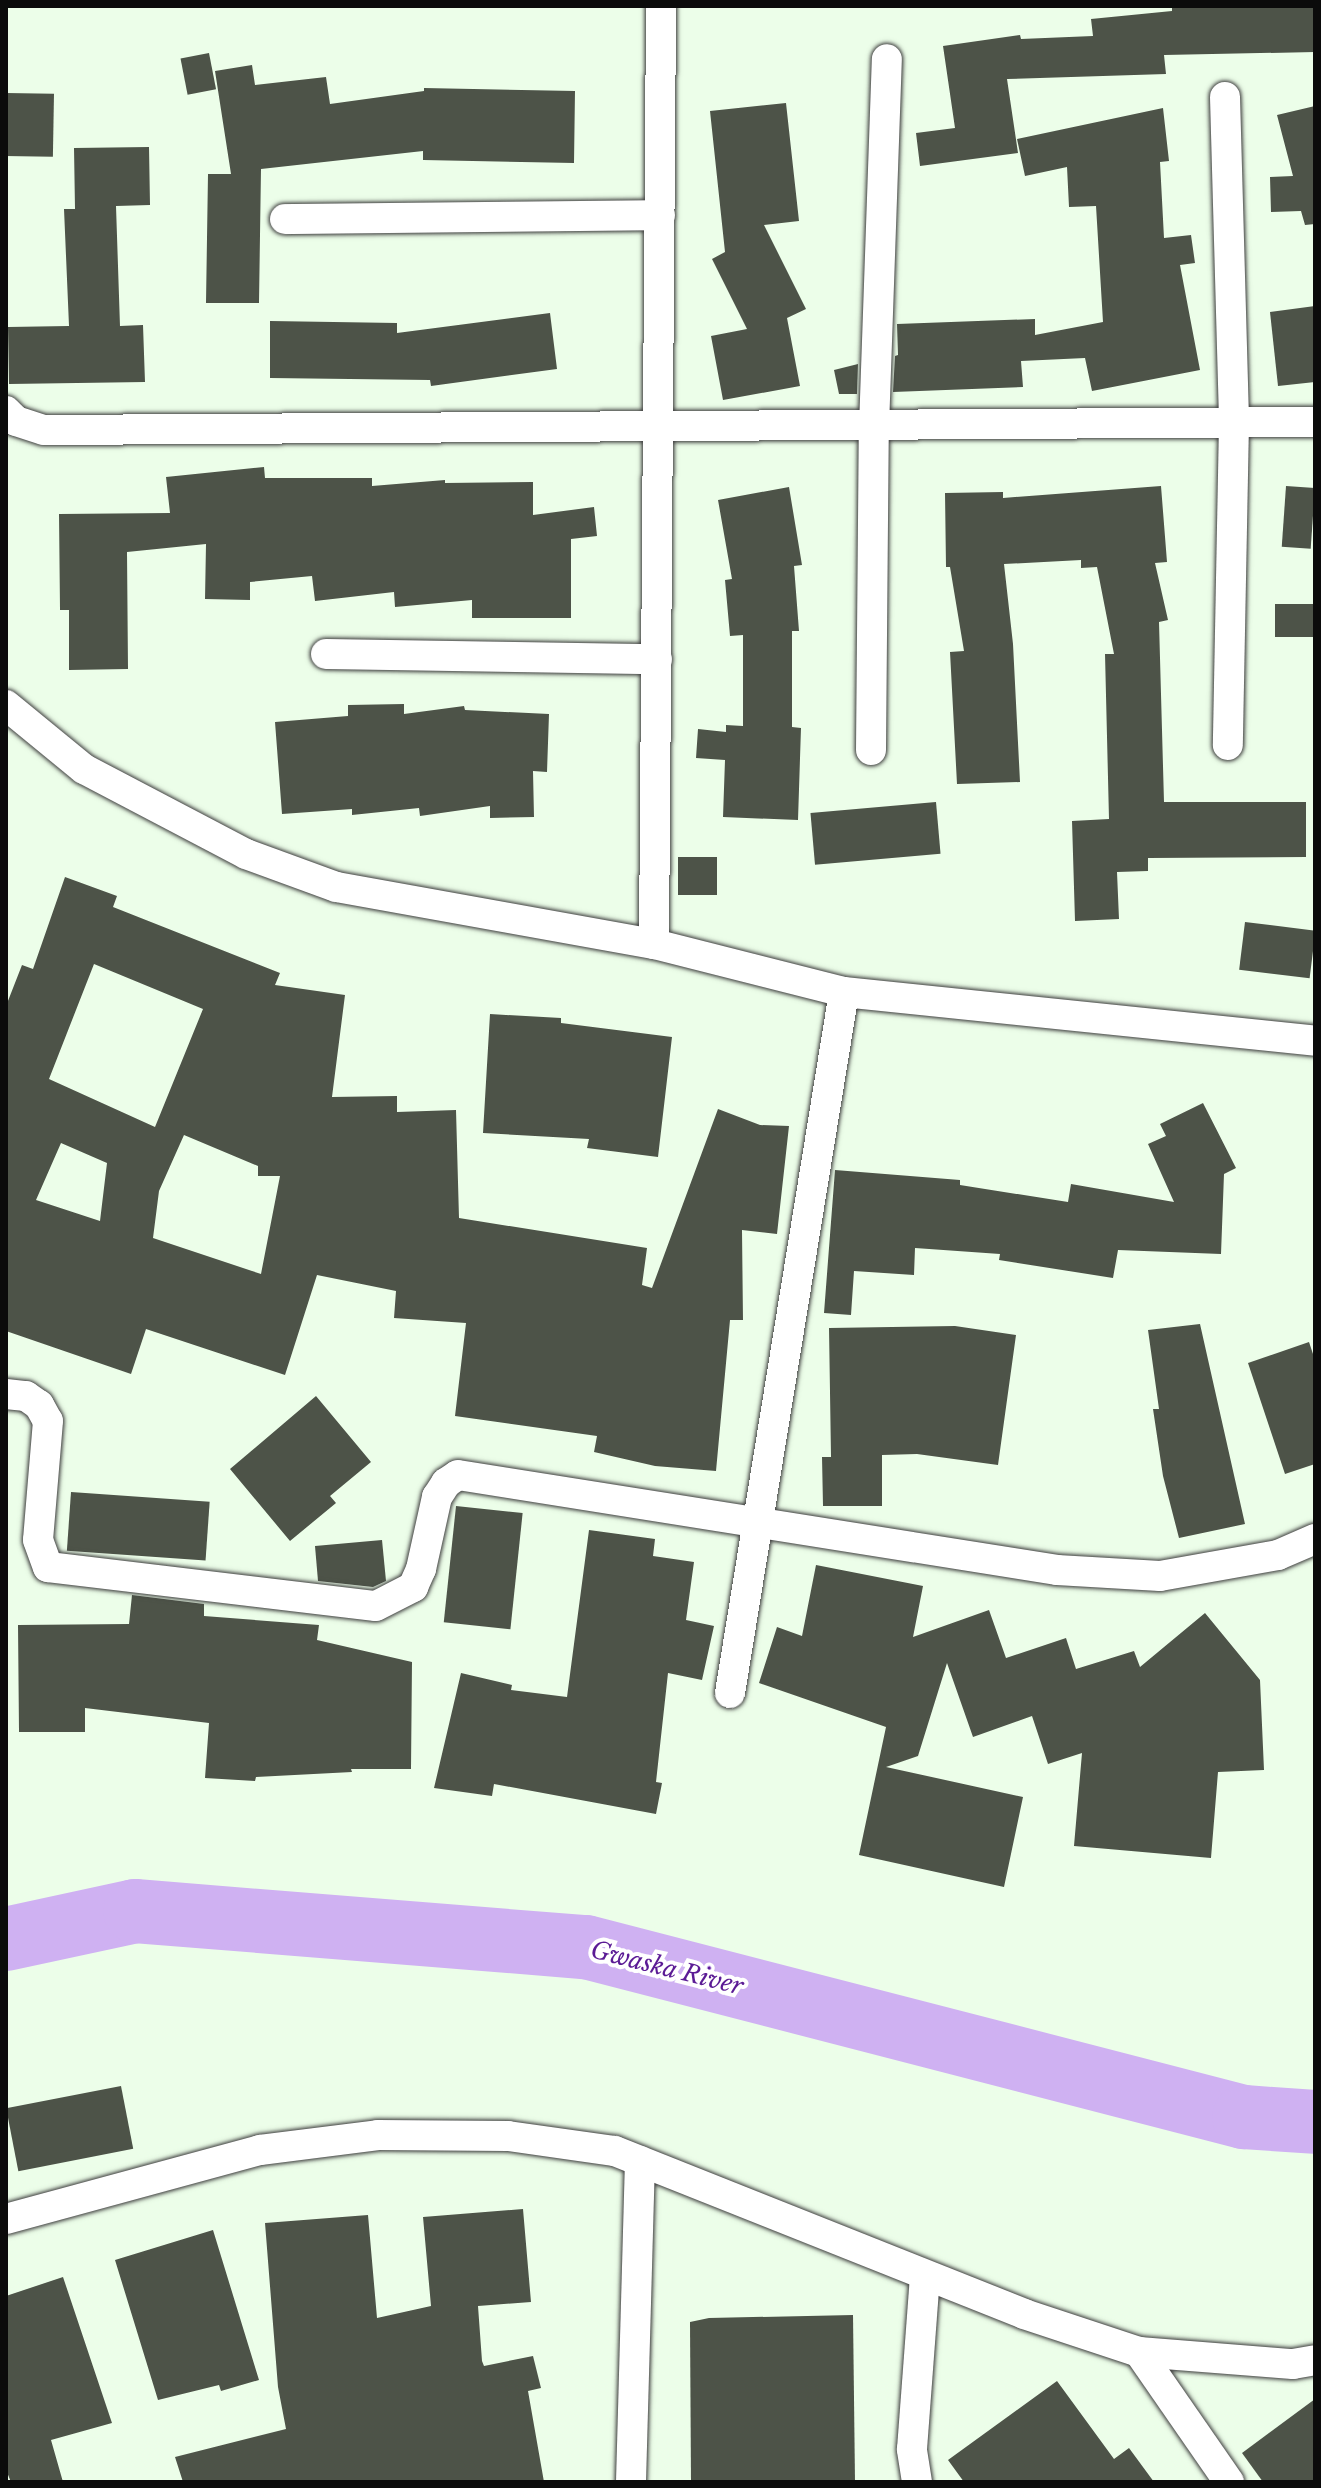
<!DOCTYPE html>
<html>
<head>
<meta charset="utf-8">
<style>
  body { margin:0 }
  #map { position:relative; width:1321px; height:2488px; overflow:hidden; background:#ecfee9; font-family:"Libre Baskerville",serif }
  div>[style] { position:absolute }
  .river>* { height:64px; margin:-32px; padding:0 32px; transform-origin:32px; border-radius:32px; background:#cfb1f2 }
  .building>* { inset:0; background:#4d5348; transform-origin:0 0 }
  .roads { filter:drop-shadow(0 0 2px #3e3e3e) drop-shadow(0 0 2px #3e3e3e) }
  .street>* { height:30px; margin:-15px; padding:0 15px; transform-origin:15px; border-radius:15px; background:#fff }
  span { translate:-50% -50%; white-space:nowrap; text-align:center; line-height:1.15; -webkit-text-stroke:8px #fff; paint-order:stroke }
  .water-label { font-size:24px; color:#5b1b95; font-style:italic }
  .frame { position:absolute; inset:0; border:8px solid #0b0b0b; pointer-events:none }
</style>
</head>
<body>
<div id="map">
  <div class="river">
    <i style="left:6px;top:1939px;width:132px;rotate:-12.2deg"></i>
    <i style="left:135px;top:1911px;width:452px;rotate:4.6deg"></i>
    <i style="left:586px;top:1947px;width:680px;rotate:14.49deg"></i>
    <i style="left:1244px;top:2117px;width:71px;rotate:4deg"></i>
  </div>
  <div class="building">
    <i style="clip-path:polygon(1172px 6px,1315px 6px,1315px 52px,1164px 55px,1166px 74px,1007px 79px,1018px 153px,920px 166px,916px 133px,955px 128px,943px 46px,1020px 35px,1021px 39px,1093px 36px,1091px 19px,1172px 11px)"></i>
    <i style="left:209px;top:53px;width:37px;height:29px;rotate:79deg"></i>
    <i style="clip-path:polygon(252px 65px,255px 85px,326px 77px,330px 104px,424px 91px,424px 88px,575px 91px,574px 163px,423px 160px,423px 151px,261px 169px,259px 303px,206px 303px,208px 174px,231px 174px,215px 71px)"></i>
    <i style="left:6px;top:93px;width:48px;height:63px;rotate:1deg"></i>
    <i style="clip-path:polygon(786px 103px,799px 221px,764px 225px,806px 309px,787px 318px,800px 386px,723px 400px,711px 336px,747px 329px,712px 259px,725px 252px,710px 111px)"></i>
    <i style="clip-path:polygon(1315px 106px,1315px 224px,1305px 225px,1301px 211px,1271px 212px,1270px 177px,1293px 176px,1277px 115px)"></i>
    <i style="clip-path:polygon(1163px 108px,1169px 161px,1160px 162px,1164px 238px,1191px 235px,1195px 263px,1180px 265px,1200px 370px,1092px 391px,1085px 358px,1021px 361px,1023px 387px,893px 392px,895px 356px,898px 355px,897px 324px,1035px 319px,1035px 335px,1103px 322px,1096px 206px,1069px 207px,1067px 167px,1025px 176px,1017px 139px)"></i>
    <i style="clip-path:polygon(149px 147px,150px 205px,116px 206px,120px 326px,143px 325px,145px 382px,9px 384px,8px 327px,69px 326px,64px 209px,75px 209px,74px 148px)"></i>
    <i style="clip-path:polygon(1315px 306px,1315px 382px,1278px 386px,1270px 312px)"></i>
    <i style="clip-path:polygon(550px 313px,557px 369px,431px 386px,430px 380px,270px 378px,270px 321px,397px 323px,397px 333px)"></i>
    <i style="clip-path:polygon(858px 364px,857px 394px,839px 394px,834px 370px)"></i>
    <i style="clip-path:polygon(264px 467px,265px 478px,372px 478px,372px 486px,445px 480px,445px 483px,533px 482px,533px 515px,594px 507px,597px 536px,571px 539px,571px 618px,472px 618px,472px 600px,395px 607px,394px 592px,315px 601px,312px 576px,250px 582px,250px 600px,205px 599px,206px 544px,127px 552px,128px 669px,69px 670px,69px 610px,60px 610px,59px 514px,170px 513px,166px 477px)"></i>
    <i style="clip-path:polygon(1161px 486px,1167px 562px,1155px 563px,1168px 620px,1159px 622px,1164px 802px,1306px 802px,1306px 857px,1148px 858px,1148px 871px,1117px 872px,1119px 919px,1075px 921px,1072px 821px,1109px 819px,1105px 654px,1114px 654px,1097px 567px,1081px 568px,1081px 560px,1004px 564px,1013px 644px,1020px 782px,957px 784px,950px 652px,964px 651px,950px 567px,946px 567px,945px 493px,1003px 492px,1003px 498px)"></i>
    <i style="left:1286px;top:486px;width:29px;height:61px;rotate:4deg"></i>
    <i style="clip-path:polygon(789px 487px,802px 565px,794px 566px,799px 631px,792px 631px,792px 727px,801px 728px,798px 820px,723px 817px,725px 760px,696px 758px,698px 729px,726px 732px,726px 725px,743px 726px,743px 635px,730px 636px,725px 580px,732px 579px,718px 500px)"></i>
    <i style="left:1315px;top:604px;width:33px;height:40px;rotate:90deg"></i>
    <i style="clip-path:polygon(404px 704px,404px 714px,464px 706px,465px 710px,549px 714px,547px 772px,533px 771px,534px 817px,490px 818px,490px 806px,420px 816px,419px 808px,352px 815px,352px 809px,282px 814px,275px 722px,348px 716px,348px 705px)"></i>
    <i style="left:936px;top:802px;width:52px;height:126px;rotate:85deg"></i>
    <i style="left:678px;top:857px;width:39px;height:38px"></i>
    <i style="clip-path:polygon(evenodd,65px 877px,117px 896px,113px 907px,280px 973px,275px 985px,345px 995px,332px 1097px,397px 1096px,397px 1112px,456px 1110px,459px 1218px,647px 1248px,642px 1285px,652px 1288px,718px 1109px,760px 1125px,789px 1126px,777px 1234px,742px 1230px,743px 1320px,730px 1320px,716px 1471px,655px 1466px,594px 1452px,597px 1436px,455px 1416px,466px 1323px,394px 1318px,396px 1291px,317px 1275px,285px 1375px,146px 1329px,131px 1374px,6px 1331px,6px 1006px,22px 965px,33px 969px,65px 877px,94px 964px,203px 1009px,155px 1127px,49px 1079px,94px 964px,65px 877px,184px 1135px,258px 1166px,258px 1176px,280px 1176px,261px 1274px,153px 1238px,159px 1191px,184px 1135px,65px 877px,61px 1143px,107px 1163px,100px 1221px,36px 1200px,61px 1143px)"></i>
    <i style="left:1245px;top:922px;width:71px;height:48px;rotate:7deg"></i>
    <i style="clip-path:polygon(490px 1014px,561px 1018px,561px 1023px,672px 1037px,658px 1157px,587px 1148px,589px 1139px,483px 1133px)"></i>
    <i style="clip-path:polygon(1203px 1103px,1236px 1168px,1224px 1174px,1221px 1254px,1118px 1250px,1113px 1278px,999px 1260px,1000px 1254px,915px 1248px,914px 1275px,854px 1271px,851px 1315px,824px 1313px,835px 1170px,960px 1180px,960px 1185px,1068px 1202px,1071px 1184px,1174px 1202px,1148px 1144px,1166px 1136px,1160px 1124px)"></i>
    <i style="clip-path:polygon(1200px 1324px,1245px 1524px,1179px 1538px,1163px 1476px,1153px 1409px,1159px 1409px,1148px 1330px)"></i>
    <i style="clip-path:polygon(955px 1326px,1016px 1335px,998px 1465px,917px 1454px,882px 1455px,882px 1506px,823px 1506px,822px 1457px,831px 1457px,829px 1328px)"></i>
    <i style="clip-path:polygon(1309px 1342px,1315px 1360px,1315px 1464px,1285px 1474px,1248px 1363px)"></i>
    <i style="clip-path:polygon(316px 1396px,371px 1462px,330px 1496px,336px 1503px,290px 1541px,230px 1469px)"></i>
    <i style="left:71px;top:1492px;width:139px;height:59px;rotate:4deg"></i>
    <i style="left:456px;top:1506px;width:67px;height:117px;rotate:6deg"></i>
    <i style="clip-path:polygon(589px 1530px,655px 1539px,653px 1556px,694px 1562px,686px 1620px,714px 1626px,702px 1680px,668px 1673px,656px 1782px,662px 1783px,656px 1814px,494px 1784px,492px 1796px,434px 1788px,461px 1673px,512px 1685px,511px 1690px,567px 1697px)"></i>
    <i style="clip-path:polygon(382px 1540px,386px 1581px,373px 1587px,318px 1581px,315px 1546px)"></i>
    <i style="clip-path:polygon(816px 1565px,923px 1586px,913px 1637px,989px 1610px,1006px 1658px,1066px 1638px,1076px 1669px,1134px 1651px,1140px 1667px,1205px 1613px,1260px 1680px,1264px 1770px,1218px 1772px,1211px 1858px,1074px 1846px,1082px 1753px,1048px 1764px,1032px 1716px,973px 1737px,947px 1663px,918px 1756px,886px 1767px,1023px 1797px,1004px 1887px,859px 1855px,886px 1727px,759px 1683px,777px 1627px,802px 1636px)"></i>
    <i style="clip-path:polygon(132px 1595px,204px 1604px,204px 1616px,319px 1625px,317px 1640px,412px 1662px,411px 1769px,351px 1769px,352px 1772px,256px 1777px,255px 1781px,205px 1778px,209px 1723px,85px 1708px,85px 1732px,19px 1732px,18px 1625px,129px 1624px)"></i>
    <i style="left:121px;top:2086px;width:64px;height:117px;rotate:79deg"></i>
    <i style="clip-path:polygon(523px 2209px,531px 2302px,478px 2306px,482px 2361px,484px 2366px,533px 2356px,541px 2388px,528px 2391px,544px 2482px,183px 2482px,175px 2457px,286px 2429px,278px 2387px,265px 2223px,368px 2215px,377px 2318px,431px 2306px,423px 2217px)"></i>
    <i style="clip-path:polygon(213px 2230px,259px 2380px,221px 2391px,219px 2385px,158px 2400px,115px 2260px)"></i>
    <i style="clip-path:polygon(63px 2277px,112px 2423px,51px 2440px,63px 2482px,11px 2482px,6px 2470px,6px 2296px)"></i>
    <i style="clip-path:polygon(853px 2315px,855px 2482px,691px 2482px,690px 2322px,709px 2318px)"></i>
    <i style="clip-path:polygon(1057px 2381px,1114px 2459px,1129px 2448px,1154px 2482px,964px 2482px,948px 2460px)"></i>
    <i style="clip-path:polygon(1315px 2399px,1315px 2482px,1263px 2482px,1242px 2453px)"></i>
  </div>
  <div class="roads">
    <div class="street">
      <i style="left:1225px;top:97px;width:326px;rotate:88.4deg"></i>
      <i style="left:1234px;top:423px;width:322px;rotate:91.1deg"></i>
      <i style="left:285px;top:219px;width:375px;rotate:-0.6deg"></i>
      <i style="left:6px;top:411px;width:14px;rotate:45deg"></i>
      <i style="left:16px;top:421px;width:29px;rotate:18deg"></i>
      <i style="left:44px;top:430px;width:1271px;rotate:-0.36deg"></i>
      <i style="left:326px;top:654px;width:331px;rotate:0.9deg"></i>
      <i style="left:6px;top:705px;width:101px;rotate:39.4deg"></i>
      <i style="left:84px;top:769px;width:183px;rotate:27.7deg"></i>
      <i style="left:246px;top:854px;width:96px;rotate:20.1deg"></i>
      <i style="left:336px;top:887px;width:323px;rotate:10.2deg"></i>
      <i style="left:654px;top:944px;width:196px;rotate:14.2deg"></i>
      <i style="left:844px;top:992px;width:474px;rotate:5.9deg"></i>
      <i style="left:871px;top:750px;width:323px;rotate:-89.5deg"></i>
      <i style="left:874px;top:427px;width:368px;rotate:-88deg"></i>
      <i style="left:654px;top:944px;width:938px;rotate:-89.57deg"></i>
      <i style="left:6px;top:1394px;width:20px;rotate:6deg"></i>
      <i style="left:26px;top:1396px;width:16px;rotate:35deg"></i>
      <i style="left:39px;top:1405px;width:18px;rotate:61deg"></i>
      <i style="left:48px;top:1421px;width:119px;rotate:94.8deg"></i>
      <i style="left:38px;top:1540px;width:29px;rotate:70deg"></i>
      <i style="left:48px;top:1567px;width:330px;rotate:6.8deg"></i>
      <i style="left:376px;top:1606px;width:42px;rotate:-27.2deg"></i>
      <i style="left:413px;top:1587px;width:20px;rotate:-66deg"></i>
      <i style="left:421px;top:1569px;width:74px;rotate:-77.5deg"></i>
      <i style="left:437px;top:1497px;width:17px;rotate:-57deg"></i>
      <i style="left:446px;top:1483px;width:14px;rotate:-34deg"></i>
      <i style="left:458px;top:1475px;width:606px;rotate:9.01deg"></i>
      <i style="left:1057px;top:1570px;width:103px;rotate:3.3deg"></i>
      <i style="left:1160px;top:1576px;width:120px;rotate:-10.1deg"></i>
      <i style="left:1278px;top:1555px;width:40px;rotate:-23.4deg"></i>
      <i style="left:730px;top:1693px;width:710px;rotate:-80.76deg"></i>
      <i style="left:6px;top:2219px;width:263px;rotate:-15.2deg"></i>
      <i style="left:260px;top:2150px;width:119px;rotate:-7.2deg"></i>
      <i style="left:378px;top:2135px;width:130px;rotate:0.4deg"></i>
      <i style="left:508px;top:2136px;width:108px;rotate:8deg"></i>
      <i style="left:615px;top:2151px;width:440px;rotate:21.7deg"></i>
      <i style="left:1024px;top:2314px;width:121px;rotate:18.3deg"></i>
      <i style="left:1139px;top:2352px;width:154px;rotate:4.5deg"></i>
      <i style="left:1293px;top:2364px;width:22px;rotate:-10deg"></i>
      <i style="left:1139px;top:2352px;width:158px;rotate:55.3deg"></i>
      <i style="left:631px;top:2482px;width:321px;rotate:-88.4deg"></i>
      <i style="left:917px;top:2482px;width:33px;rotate:-99deg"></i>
      <i style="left:912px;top:2449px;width:174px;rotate:-85.7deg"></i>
    </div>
  </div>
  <div class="water-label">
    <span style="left:667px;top:1968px;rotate:14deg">Gwaska River</span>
  </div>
  <div class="frame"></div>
</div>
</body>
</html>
